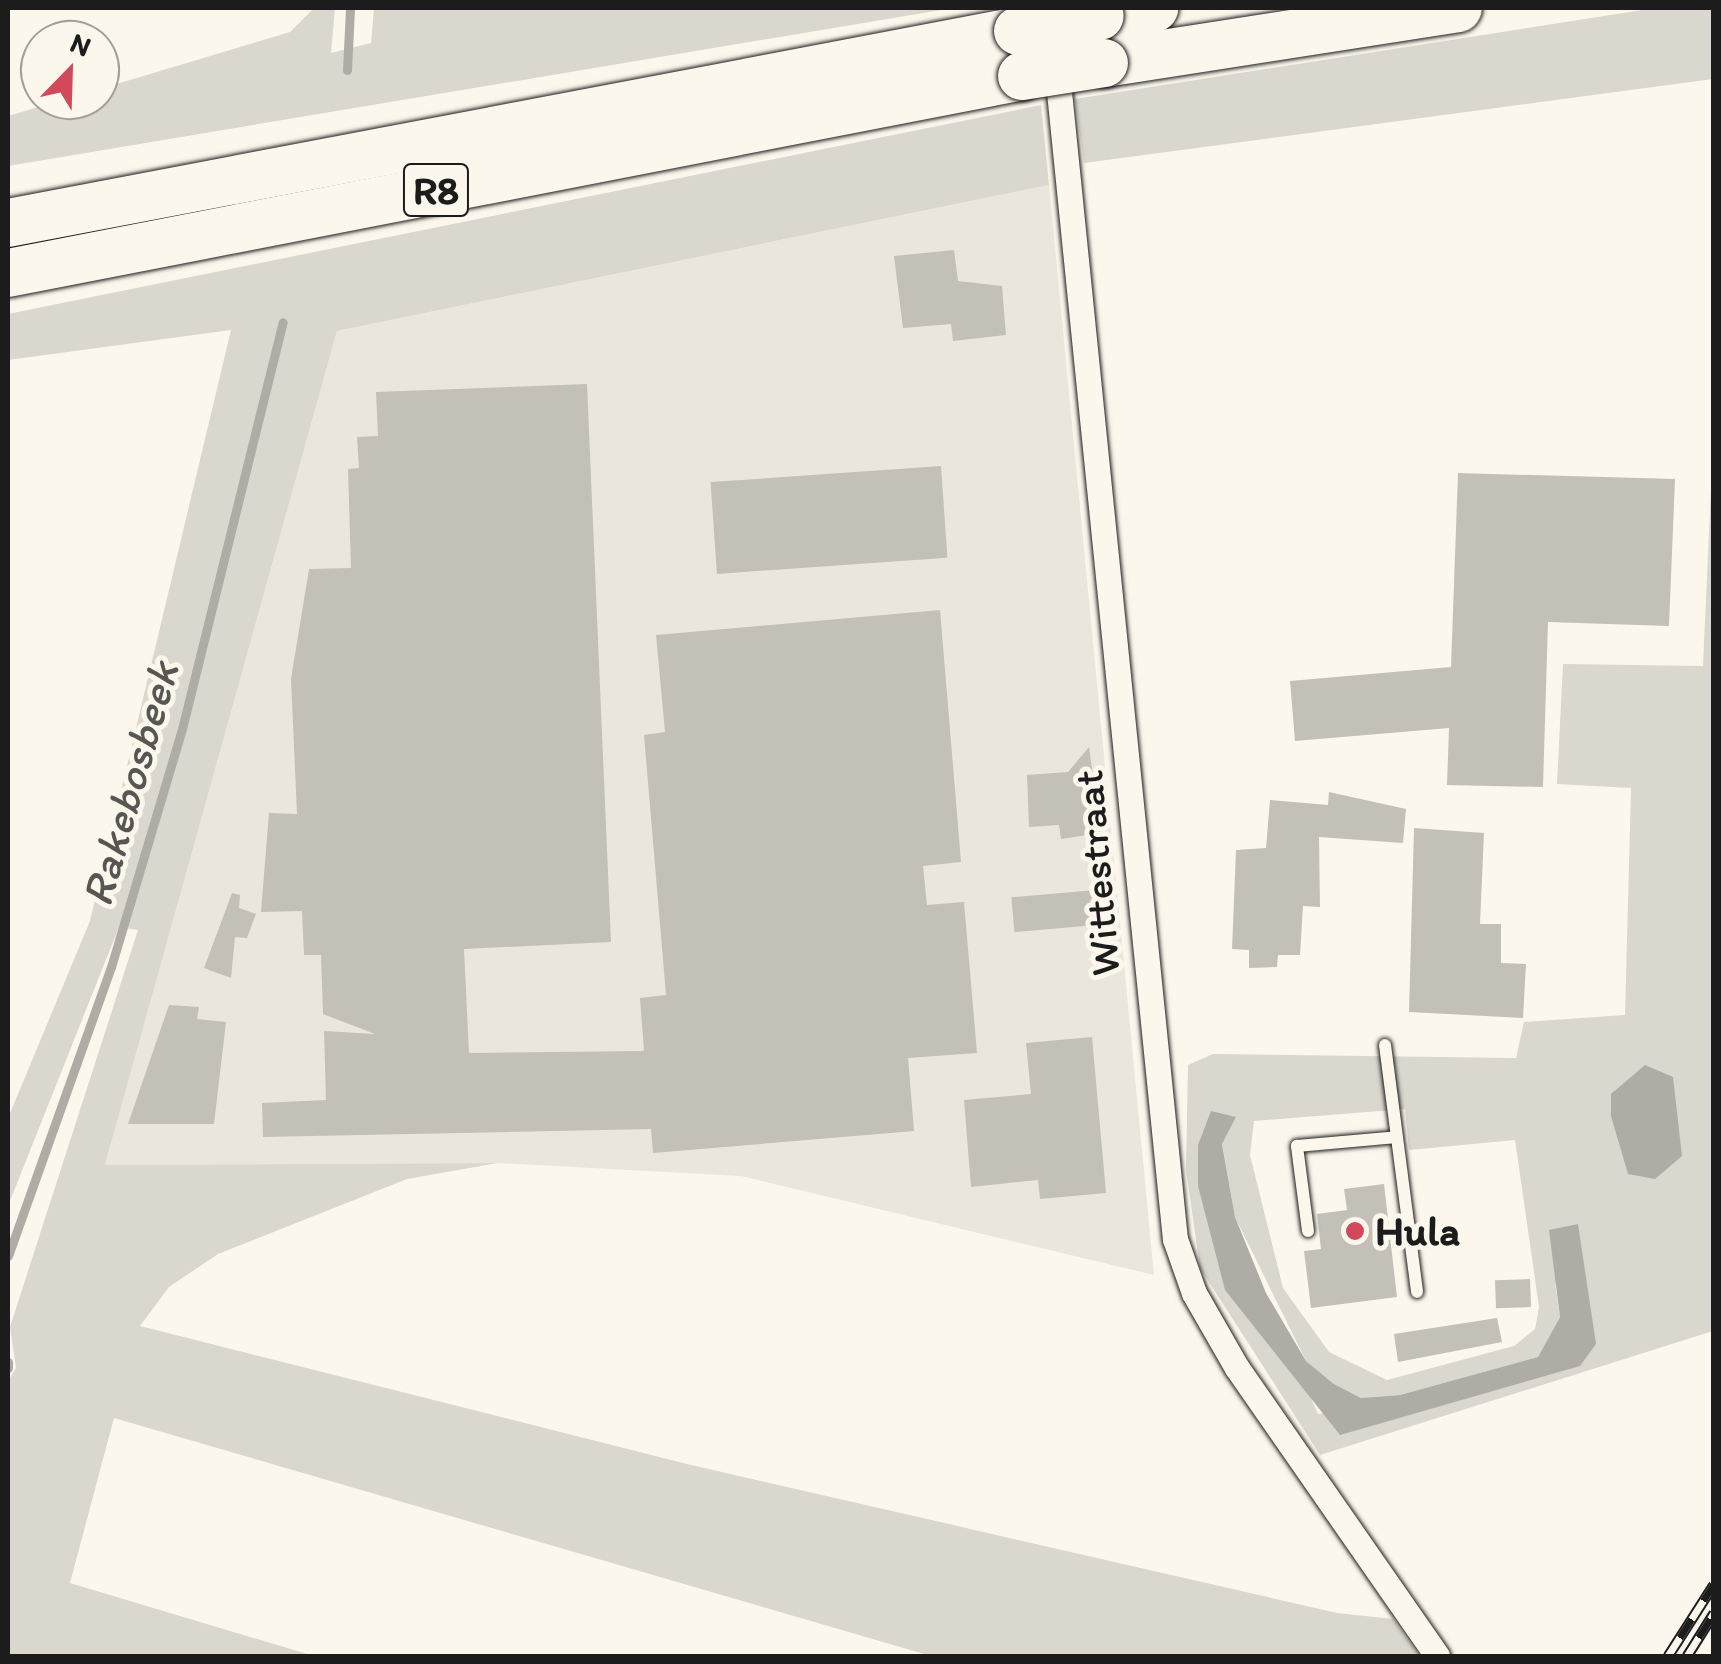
<!DOCTYPE html>
<html>
<head>
<meta charset="utf-8">
<style>
  body { margin:0 }
  #map { position:relative; width:1721px; height:1664px; overflow:hidden; background:#fbf7ec; font-family:Itim,sans-serif }
  div>[style] { position:absolute }
  .built>* { inset:0; background:#eae6dc }
  .green>* { inset:0; background:#dad7ce }
  .water>* { inset:0; background:#afaca5 }
  .stream>* { height:9px; margin:-4.5px; padding:0 4.5px; transform-origin:4.5px; border-radius:4.5px; background:#afaca5 }
  .building>* { inset:0; background:#c3c0b8; transform-origin:0 0 }
  .roads { filter:drop-shadow(0 0 2px #1c1c1c) drop-shadow(0 0 2px #1c1c1c) }
  .lane>* { height:12px; margin:-6px; padding:0 6px; transform-origin:6px; border-radius:6px; background:#fbf7ec }
  .street>* { height:25px; margin:-12.5px; padding:0 12.5px; transform-origin:12.5px; border-radius:12.5px; background:#fbf7ec }
  .highway>* { height:48px; margin:-24px; padding:0 24px; transform-origin:24px; border-radius:24px; background:#fbf7ec }
  .rail>* { height:11px; margin-top:-5.5px; transform-origin:0; background:repeating-linear-gradient(90deg,#fbf7ec 0 22px,#1c1c1c 0 44px); box-sizing:border-box; border-block:2px solid #1c1c1c }
  .bridges { filter:drop-shadow(0 0 2px #1c1c1c) drop-shadow(0 0 2px #1c1c1c) }
  .highway-bridge>* { height:48px; margin:-24px; padding:0 24px; transform-origin:24px; border-radius:24px; background:#fbf7ec }
  .dots>* { width:28px; height:28px; translate:-50% -50%; box-sizing:border-box; border:5px solid #fbf7ec; border-radius:50% }
  span { translate:-50% -50%; white-space:nowrap; text-align:center; line-height:1.15; -webkit-text-stroke:10px #fbf7ec; paint-order:stroke }
  .shield-label span { padding:2px 8px; background:#fbf7ec; border:2px solid; border-radius:8px; -webkit-text-stroke-width:0 }
  .shield-label { font-size:40px; color:#1c1c1c; font-weight:700 }
  .street-label { font-size:42px; color:#1c1c1c }
  .poi-label { font-size:42px; color:#1c1c1c; font-weight:700 }
  .left { translate:0 -50%; text-align:left }
  .water-label { font-size:45px; color:#575653; font-style:italic }
  .frame { position:absolute; inset:0; border:10px solid #1c1c1c; pointer-events:none }
  .north { position:absolute; left:20px; top:20px; width:100px; height:100px; box-sizing:border-box; background:#fbf7ec; border:2px solid #a29f99; border-radius:50%; rotate:23deg; font-size:28px; font-weight:700; line-height:40px; text-align:center; color:#1c1c1c }
  .north::after { content:''; display:block; margin:auto; width:35px; height:45px; background:#d1495b; clip-path:polygon(50% 0,100% 100%,50% 72%,0 100%) }
</style>
</head>
<body>
<div id="map">
  <div class="built">
    <i style="clip-path:polygon(1049px 185px,1154px 1275px,741px 1176px,498px 1163px,105px 1165px,337px 331px)"></i>
  </div>
  <div class="green">
    <i style="clip-path:polygon(314px 8px,335px 8px,331px 53px,371px 43px,374px 8px,953px 8px,8px 166px,8px 116px,62px 100px,100px 100px,100px 89px,290px 32px)"></i>
    <i style="clip-path:polygon(1655px 8px,1713px 8px,1713px 79px,1084px 163px,1075px 99px)"></i>
    <i style="clip-path:polygon(1041px 105px,1049px 185px,337px 331px,105px 1165px,498px 1163px,407px 1179px,218px 1254px,169px 1287px,140px 1326px,687px 1464px,1337px 1613px,1393px 1619px,1419px 1656px,931px 1656px,114px 1418px,70px 1583px,314px 1656px,8px 1656px,8px 1381px,16px 1368px,10px 1327px,138px 930px,119px 927px,8px 1206px,8px 1118px,90px 921px,231px 330px,8px 360px,8px 314px)"></i>
    <i style="clip-path:polygon(evenodd,1713px 443px,1713px 1331px,1320px 1455px,1200px 1268px,1186px 1169px,1188px 1065px,1213px 1054px,1516px 1058px,1524px 1022px,1625px 1015px,1631px 788px,1557px 784px,1563px 664px,1703px 666px,1713px 443px,1405px 1109px,1409px 1150px,1515px 1140px,1539px 1307px,1535px 1329px,1514px 1346px,1387px 1380px,1329px 1352px,1283px 1288px,1250px 1155px,1254px 1121px,1405px 1109px,1713px 443px,1236px 1117px,1222px 1143px,1235px 1217px,1306px 1361px,1334px 1384px,1361px 1398px,1400px 1395px,1538px 1357px,1560px 1317px,1555px 1282px,1580px 1366px,1318px 1414px,1198px 1145px,1236px 1117px)"></i>
  </div>
  <div class="water">
    <i style="clip-path:polygon(1645px 1065px,1673px 1077px,1682px 1156px,1655px 1179px,1628px 1174px,1611px 1116px,1611px 1094px)"></i>
    <i style="clip-path:polygon(1211px 1111px,1236px 1117px,1222px 1144px,1235px 1217px,1266px 1293px,1306px 1361px,1334px 1384px,1361px 1398px,1400px 1395px,1538px 1357px,1560px 1317px,1549px 1230px,1578px 1224px,1596px 1344px,1580px 1366px,1340px 1435px,1225px 1290px,1198px 1186px,1198px 1145px)"></i>
  </div>
  <div class="stream">
    <i style="left:347px;top:70px;width:62px;rotate:-87.2deg"></i>
    <i style="left:8px;top:1256px;width:307px;rotate:-70.4deg"></i>
    <i style="left:111px;top:967px;width:248px;rotate:-73.4deg"></i>
    <i style="left:182px;top:729px;width:419px;rotate:-76.1deg"></i>
    <i style="left:8px;top:1362px;width:6px;rotate:90deg"></i>
  </div>
  <div class="building">
    <i style="clip-path:polygon(954px 250px,958px 281px,1002px 286px,1006px 335px,953px 341px,951px 324px,903px 328px,894px 256px)"></i>
    <i style="clip-path:polygon(587px 384px,611px 942px,464px 949px,469px 1053px,644px 1051px,640px 998px,666px 995px,644px 735px,665px 732px,656px 635px,940px 610px,961px 862px,923px 866px,927px 905px,964px 902px,977px 1053px,908px 1058px,914px 1131px,653px 1153px,651px 1129px,263px 1137px,262px 1103px,326px 1100px,324px 1031px,375px 1034px,323px 1014px,321px 955px,304px 955px,302px 911px,261px 912px,269px 813px,297px 814px,291px 679px,309px 569px,351px 568px,348px 469px,359px 468px,357px 437px,378px 436px,376px 392px)"></i>
    <i style="left:941px;top:466px;width:92px;height:231px;rotate:86deg"></i>
    <i style="clip-path:polygon(1458px 473px,1675px 479px,1669px 626px,1548px 622px,1543px 787px,1447px 785px,1449px 728px,1295px 741px,1290px 681px,1451px 667px)"></i>
    <i style="clip-path:polygon(1089px 747px,1101px 833px,1061px 839px,1059px 825px,1029px 827px,1027px 775px,1068px 772px)"></i>
    <i style="clip-path:polygon(1329px 792px,1406px 809px,1403px 843px,1319px 837px,1320px 907px,1303px 906px,1300px 955px,1278px 955px,1277px 967px,1249px 968px,1249px 950px,1232px 949px,1236px 850px,1266px 848px,1270px 800px,1328px 805px)"></i>
    <i style="clip-path:polygon(1414px 828px,1484px 833px,1480px 924px,1501px 924px,1501px 963px,1526px 964px,1523px 1018px,1409px 1012px)"></i>
    <i style="left:1107px;top:889px;width:35px;height:96px;rotate:85deg"></i>
    <i style="clip-path:polygon(232px 893px,240px 895px,239px 908px,256px 914px,247px 938px,235px 937px,231px 978px,204px 968px)"></i>
    <i style="clip-path:polygon(169px 1005px,199px 1007px,197px 1019px,226px 1022px,214px 1124px,128px 1124px)"></i>
    <i style="clip-path:polygon(1092px 1037px,1106px 1193px,1040px 1199px,1038px 1180px,971px 1187px,964px 1100px,1031px 1094px,1026px 1043px)"></i>
    <i style="clip-path:polygon(1384px 1184px,1397px 1297px,1311px 1308px,1304px 1251px,1321px 1249px,1317px 1214px,1347px 1210px,1344px 1189px)"></i>
    <i style="left:1530px;top:1279px;width:28px;height:35px;rotate:88deg"></i>
    <i style="clip-path:polygon(1497px 1318px,1502px 1342px,1398px 1362px,1394px 1334px)"></i>
  </div>
  <div class="roads">
    <div class="lane">
      <i style="left:1385px;top:1045px;width:249px;rotate:82.6deg"></i>
      <i style="left:1308px;top:1231px;width:86px;rotate:-97.4deg"></i>
      <i style="left:1297px;top:1146px;width:100px;rotate:-5.1deg"></i>
    </div>
    <div class="street">
      <i style="left:1056px;top:62px;width:1183px;rotate:84.23deg"></i>
      <i style="left:1175px;top:1239px;width:57px;rotate:70.6deg"></i>
      <i style="left:1194px;top:1293px;width:86px;rotate:60.2deg"></i>
      <i style="left:1237px;top:1368px;width:351px;rotate:55.2deg"></i>
    </div>
    <div class="highway">
      <i style="left:1100px;top:16px;width:55px;rotate:-8.4deg"></i>
      <i style="left:1104px;top:63px;width:358px;rotate:-8.8deg"></i>
      <i style="left:8px;top:223px;width:1028px;rotate:-10.76deg"></i>
      <i style="left:8px;top:273px;width:1033px;rotate:-10.99deg"></i>
    </div>
  </div>
  <div class="rail">
    <i style="left:1668px;top:1656px;width:85px;rotate:-57.4deg"></i>
    <i style="left:1687px;top:1656px;width:51px;rotate:-57.9deg"></i>
  </div>
  <div class="bridges">
    <div class="highway-bridge">
      <i style="left:1018px;top:31px;width:83px;rotate:-10.4deg"></i>
      <i style="left:1022px;top:76px;width:83px;rotate:-9deg"></i>
    </div>
  </div>
  <div class="dots">
    <i style="left:1355px;top:1231px;background:#d1495b"></i>
  </div>
  <div class="shield-label">
    <span style="left:436px;top:190px">R8</span>
  </div>
  <div class="street-label">
    <span style="left:1097px;top:873px;rotate:-95deg">Wittestraat</span>
  </div>
  <div class="poi-label">
    <span class="left" style="left:1375px;top:1231px">Hula</span>
  </div>
  <div class="water-label">
    <span style="left:130px;top:784px;rotate:-74deg">Rakebosbeek</span>
  </div>
  <div class="frame"></div>
  <div class="north">N</div>
</div>
</body>
</html>
